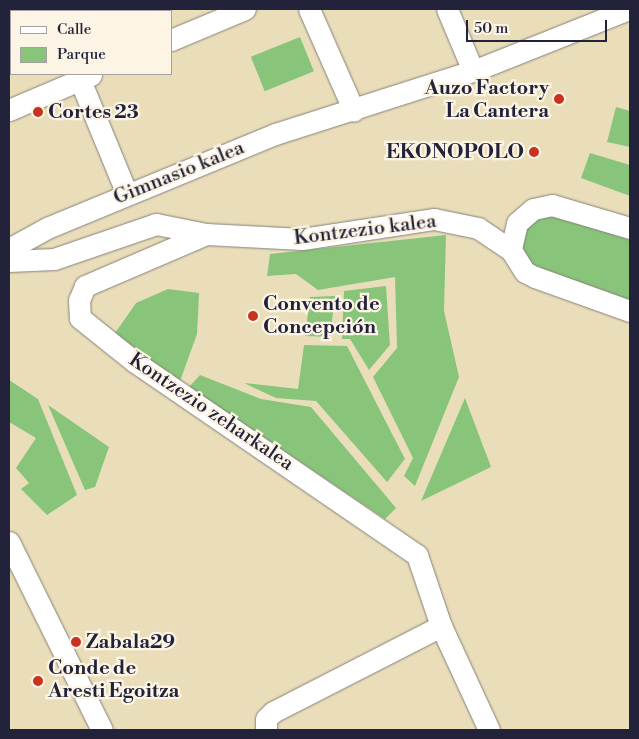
<!DOCTYPE html>
<html>
<head>
<meta charset="utf-8">
<style>
  body { margin:0 }
  #map { position:relative; width:639px; height:739px; overflow:hidden; background:#eadeba; font-family:"Libre Bodoni",serif }
  div>[style] { position:absolute }
  .green>* { inset:0; background:#88c57a; transform-origin:0 0 }
  .roads { filter:drop-shadow(0 0 1px #86807a) drop-shadow(0 0 1px #86807a) }
  .minor>* { height:21px; margin:-10.5px; padding:0 10.5px; transform-origin:10.5px; border-radius:10.5px; background:#fff }
  .dots>* { width:14px; height:14px; translate:-50% -50%; box-sizing:border-box; border:2px solid #fcf5e5; border-radius:50% }
  span { translate:-50% -50%; white-space:nowrap; text-align:center; line-height:1.15; -webkit-text-stroke:4.5px #fcf5e5; paint-order:stroke }
  .poi-label { font-size:20px; color:#22223b; font-weight:700 }
  .right { translate:-100% -50%; text-align:right }
  .left { translate:0 -50%; text-align:left }
  .street-label { font-size:20px; color:#22223b }
  .frame { position:absolute; inset:0; border:10px solid #22223b; pointer-events:none }
  .legend { position:absolute; left:10px; top:10px; width:162px; height:65px; box-sizing:border-box; background:#fcf5e5; border:1px solid #a5a1a1; margin:0; padding:6px 9px; list-style:none; font-size:15px; color:#22223b }
  .legend li { display:flex; align-items:center; gap:10px; height:25px }
  .legend b { width:25px; border:1px solid #a5a1a1 }
  .scale { position:absolute; left:466px; top:20px; width:141px; height:22px; box-sizing:border-box; border:2px solid #22223b; border-top:0; padding-left:6px; font-size:15px; line-height:18px; white-space:nowrap; color:#22223b; -webkit-text-stroke:4px #fcf5e5; paint-order:stroke }
</style>
</head>
<body>
<div id="map">
  <div class="green">
    <i style="left:300px;top:37px;width:37px;height:53px;rotate:68deg"></i>
    <i style="clip-path:polygon(616px 107px,630px 111px,630px 147px,607px 142px)"></i>
    <i style="clip-path:polygon(590px 153px,630px 165px,630px 196px,581px 178px)"></i>
    <i style="clip-path:polygon(547px 212px,630px 240px,630px 304px,529px 269px,520px 252px,527px 224px)"></i>
    <i style="clip-path:polygon(446px 235px,444px 311px,459px 377px,415px 486px,404px 476px,413px 458px,373px 377px,397px 348px,395px 277px,318px 290px,296px 274px,267px 276px,270px 254px)"></i>
    <i style="clip-path:polygon(386px 286px,390px 345px,369px 370px,350px 339px,342px 339px,344px 291px)"></i>
    <i style="clip-path:polygon(168px 289px,199px 293px,197px 334px,180px 381px,113px 336px,136px 303px)"></i>
    <i style="clip-path:polygon(335px 296px,330px 337px,305px 336px,310px 297px)"></i>
    <i style="clip-path:polygon(304px 345px,347px 346px,405px 459px,387px 482px,316px 401px,276px 398px,244px 383px,298px 389px)"></i>
    <i style="clip-path:polygon(200px 375px,261px 399px,311px 407px,396px 508px,385px 519px,189px 387px)"></i>
    <i style="clip-path:polygon(9px 380px,38px 399px,77px 495px,47px 515px,21px 489px,29px 483px,16px 468px,36px 438px,9px 422px)"></i>
    <i style="clip-path:polygon(465px 398px,491px 467px,421px 501px)"></i>
    <i style="clip-path:polygon(48px 405px,109px 447px,95px 487px,85px 490px)"></i>
  </div>
  <div class="roads">
    <div class="minor">
      <i style="left:51px;top:9px;width:2px;rotate:63deg"></i>
      <i style="left:309px;top:9px;width:111px;rotate:66.2deg"></i>
      <i style="left:447px;top:9px;width:67px;rotate:67.2deg"></i>
      <i style="left:171px;top:40px;width:80px;rotate:-22.7deg"></i>
      <i style="left:80px;top:80px;width:123px;rotate:67.6deg"></i>
      <i style="left:9px;top:110px;width:89px;rotate:-23.1deg"></i>
      <i style="left:630px;top:228px;width:81px;rotate:-163.6deg"></i>
      <i style="left:552px;top:205px;width:19px;rotate:168deg"></i>
      <i style="left:533px;top:209px;width:21px;rotate:139deg"></i>
      <i style="left:517px;top:223px;width:28px;rotate:103deg"></i>
      <i style="left:511px;top:250px;width:26px;rotate:58deg"></i>
      <i style="left:525px;top:272px;width:11px;rotate:27deg"></i>
      <i style="left:535px;top:277px;width:101px;rotate:19.7deg"></i>
      <i style="left:206px;top:234px;width:132px;rotate:156.7deg"></i>
      <i style="left:85px;top:286px;width:15px;rotate:113deg"></i>
      <i style="left:79px;top:300px;width:18px;rotate:87deg"></i>
      <i style="left:80px;top:318px;width:70px;rotate:38.7deg"></i>
      <i style="left:135px;top:362px;width:342px;rotate:34.4deg"></i>
      <i style="left:417px;top:555px;width:75px;rotate:71.3deg"></i>
      <i style="left:441px;top:626px;width:115px;rotate:65.2deg"></i>
      <i style="left:9px;top:249px;width:43px;rotate:-28.9deg"></i>
      <i style="left:47px;top:228px;width:247px;rotate:-22.4deg"></i>
      <i style="left:275px;top:134px;width:208px;rotate:-17.7deg"></i>
      <i style="left:473px;top:71px;width:168px;rotate:-21.7deg"></i>
      <i style="left:9px;top:261px;width:45px;rotate:-2.5deg"></i>
      <i style="left:54px;top:259px;width:108px;rotate:-18.9deg"></i>
      <i style="left:156px;top:224px;width:51px;rotate:11.3deg"></i>
      <i style="left:206px;top:234px;width:96px;rotate:3deg"></i>
      <i style="left:302px;top:239px;width:134px;rotate:-8.6deg"></i>
      <i style="left:434px;top:219px;width:45px;rotate:11.6deg"></i>
      <i style="left:478px;top:228px;width:40px;rotate:34deg"></i>
      <i style="left:9px;top:542px;width:210px;rotate:63.7deg"></i>
      <i style="left:266px;top:730px;width:11px;rotate:-90deg"></i>
      <i style="left:266px;top:719px;width:10px;rotate:-45deg"></i>
      <i style="left:273px;top:712px;width:189px;rotate:-27.1deg"></i>
    </div>
  </div>
  <div class="dots">
    <i style="left:559px;top:99px;background:#c8321e"></i>
    <i style="left:38px;top:112px;background:#c8321e"></i>
    <i style="left:534px;top:152px;background:#c8321e"></i>
    <i style="left:253px;top:316px;background:#c8321e"></i>
    <i style="left:76px;top:642px;background:#c8321e"></i>
    <i style="left:38px;top:681px;background:#c8321e"></i>
  </div>
  <div class="poi-label">
    <span class="right" style="left:549px;top:100px">Auzo Factory<br>La Cantera</span>
    <span class="left" style="left:48px;top:112px">Cortes 23</span>
    <span class="right" style="left:524px;top:152px">EKONOPOLO</span>
    <span class="left" style="left:263px;top:316px">Convento de<br>Concepción</span>
    <span class="left" style="left:86px;top:642px">Zabala29</span>
    <span class="left" style="left:48px;top:680px">Conde de<br>Aresti Egoitza</span>
  </div>
  <div class="street-label">
    <span style="left:179px;top:173px;rotate:-22deg">Gimnasio kalea</span>
    <span style="left:365px;top:230px;rotate:-7deg">Kontzezio kalea</span>
    <span style="left:211px;top:412px;rotate:34deg">Kontzezio zeharkalea</span>
  </div>
  <div class="frame"></div>
  <ul class="legend">
  <li><b style="height:6px;background:#fff"></b>Calle</li>
  <li><b style="height:14px;background:#88c57a"></b>Parque</li>
  </ul>
  <div class="scale">50 m</div>
</div>
</body>
</html>
